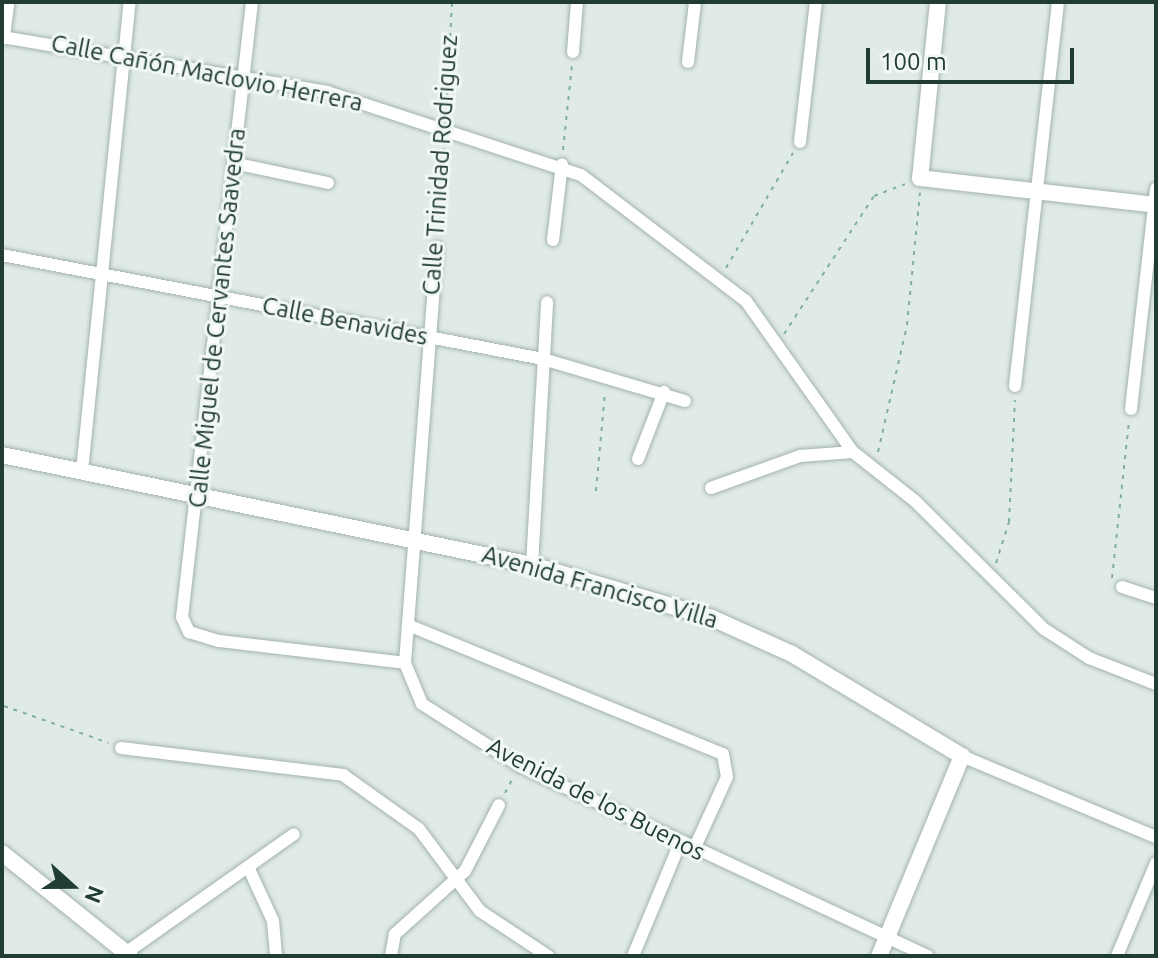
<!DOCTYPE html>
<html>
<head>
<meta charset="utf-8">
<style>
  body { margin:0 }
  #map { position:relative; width:1158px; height:958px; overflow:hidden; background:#e0ebe7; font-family:Ubuntu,sans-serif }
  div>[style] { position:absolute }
  .path>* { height:2px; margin-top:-1px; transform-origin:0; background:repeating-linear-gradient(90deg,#81aea1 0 4px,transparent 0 10px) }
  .roads { filter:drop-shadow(0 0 2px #a3b3ae) drop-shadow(0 0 2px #a3b3ae) }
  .minor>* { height:12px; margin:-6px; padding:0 6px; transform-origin:6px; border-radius:6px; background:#fff }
  .secondary>* { height:16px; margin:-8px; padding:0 8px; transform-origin:8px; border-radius:8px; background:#fff }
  span { translate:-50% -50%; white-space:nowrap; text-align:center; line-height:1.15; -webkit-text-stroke:6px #f1f8f4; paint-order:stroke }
  .street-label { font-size:24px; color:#213b35 }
  .frame { position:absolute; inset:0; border:4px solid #213b35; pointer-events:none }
  .north { position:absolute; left:32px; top:846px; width:80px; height:80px; -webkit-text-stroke:6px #f1f8f4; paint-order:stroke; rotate:111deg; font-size:22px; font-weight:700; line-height:32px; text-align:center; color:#213b35 }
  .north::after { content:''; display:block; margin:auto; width:28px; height:36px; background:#213b35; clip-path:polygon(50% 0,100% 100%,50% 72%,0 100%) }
  .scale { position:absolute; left:866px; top:48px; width:208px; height:36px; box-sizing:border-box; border:4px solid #213b35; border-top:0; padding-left:10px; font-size:24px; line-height:28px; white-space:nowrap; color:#213b35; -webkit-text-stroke:6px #f1f8f4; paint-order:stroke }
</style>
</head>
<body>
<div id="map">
  <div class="path">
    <i style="left:446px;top:117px;width:115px;rotate:-87deg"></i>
    <i style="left:563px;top:150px;width:85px;rotate:-84deg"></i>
    <i style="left:438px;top:232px;width:89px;rotate:-86.1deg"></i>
    <i style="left:726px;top:268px;width:133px;rotate:-59.8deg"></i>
    <i style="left:784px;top:334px;width:165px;rotate:-56.9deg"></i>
    <i style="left:874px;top:196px;width:33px;rotate:-21deg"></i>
    <i style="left:878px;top:452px;width:130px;rotate:-77.1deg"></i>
    <i style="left:907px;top:325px;width:133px;rotate:-84.4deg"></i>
    <i style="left:596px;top:491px;width:98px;rotate:-84.8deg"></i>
    <i style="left:996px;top:563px;width:43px;rotate:-72.4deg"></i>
    <i style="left:1009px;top:522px;width:122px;rotate:-87.2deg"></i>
    <i style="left:1112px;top:578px;width:157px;rotate:-83.8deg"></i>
    <i style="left:4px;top:706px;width:111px;rotate:19.4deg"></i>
    <i style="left:505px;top:793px;width:17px;rotate:-62deg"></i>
  </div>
  <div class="roads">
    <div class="minor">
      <i style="left:252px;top:2px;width:619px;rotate:96.49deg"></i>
      <i style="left:182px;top:617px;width:17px;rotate:65deg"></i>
      <i style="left:189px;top:632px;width:31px;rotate:17deg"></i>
      <i style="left:219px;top:641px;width:187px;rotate:6.7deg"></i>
      <i style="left:2px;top:37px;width:330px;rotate:9.6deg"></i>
      <i style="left:327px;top:92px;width:267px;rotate:18.1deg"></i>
      <i style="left:581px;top:175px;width:208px;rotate:37.4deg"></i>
      <i style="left:746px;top:301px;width:185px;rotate:54.7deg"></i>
      <i style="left:853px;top:452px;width:79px;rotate:38.3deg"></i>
      <i style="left:915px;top:501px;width:182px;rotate:44.8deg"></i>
      <i style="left:1044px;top:629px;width:54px;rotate:32.8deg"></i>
      <i style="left:1089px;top:658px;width:72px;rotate:21.2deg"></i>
      <i style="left:573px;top:52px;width:50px;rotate:-85.4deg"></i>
      <i style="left:688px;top:62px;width:60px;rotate:-83.3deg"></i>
      <i style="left:800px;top:142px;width:141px;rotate:-83.5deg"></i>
      <i style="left:233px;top:163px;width:97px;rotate:11.9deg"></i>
      <i style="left:553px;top:240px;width:76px;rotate:-83.2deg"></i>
      <i style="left:437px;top:247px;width:417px;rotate:94.4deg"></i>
      <i style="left:405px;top:663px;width:44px;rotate:67.5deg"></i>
      <i style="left:422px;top:704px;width:116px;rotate:32.3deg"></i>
      <i style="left:520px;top:766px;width:450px;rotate:25deg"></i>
      <i style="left:2px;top:255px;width:551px;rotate:10.88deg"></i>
      <i style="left:543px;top:359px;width:148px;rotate:16.5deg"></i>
      <i style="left:1015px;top:386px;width:386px;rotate:-83.6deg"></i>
      <i style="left:1131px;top:409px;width:222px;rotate:-83.5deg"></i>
      <i style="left:638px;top:459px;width:72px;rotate:-68.8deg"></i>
      <i style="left:82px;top:471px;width:471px;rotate:-84.2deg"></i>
      <i style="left:711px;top:488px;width:95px;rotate:-19.8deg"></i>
      <i style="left:800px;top:456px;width:53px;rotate:-4.3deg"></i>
      <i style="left:532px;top:565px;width:263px;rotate:-86.7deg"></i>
      <i style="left:1122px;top:587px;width:36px;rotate:18deg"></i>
      <i style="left:408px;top:625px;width:340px;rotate:22.3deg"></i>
      <i style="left:723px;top:754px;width:23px;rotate:80deg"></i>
      <i style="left:727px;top:777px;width:79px;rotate:114.6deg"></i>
      <i style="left:121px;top:748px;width:224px;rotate:6.9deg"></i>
      <i style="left:343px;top:775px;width:93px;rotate:35.4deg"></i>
      <i style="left:419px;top:829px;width:102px;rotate:53.4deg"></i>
      <i style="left:480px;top:911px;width:82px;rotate:33.5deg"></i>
      <i style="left:962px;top:756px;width:210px;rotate:22.7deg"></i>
      <i style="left:249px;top:869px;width:57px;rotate:65.2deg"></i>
      <i style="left:273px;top:921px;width:35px;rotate:85deg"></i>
      <i style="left:127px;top:952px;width:204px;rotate:-35.2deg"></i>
      <i style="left:391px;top:956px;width:22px;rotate:-80deg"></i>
      <i style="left:395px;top:934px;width:94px;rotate:-42deg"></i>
      <i style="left:465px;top:871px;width:74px;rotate:-62.7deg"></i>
      <i style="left:633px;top:956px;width:122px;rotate:-67.4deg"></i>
      <i style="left:1117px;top:956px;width:101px;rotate:-67.2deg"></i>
    </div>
    <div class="secondary">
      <i style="left:938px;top:2px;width:177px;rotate:95.8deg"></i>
      <i style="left:920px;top:178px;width:238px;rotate:6.5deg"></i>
      <i style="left:2px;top:37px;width:35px;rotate:-83deg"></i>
      <i style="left:2px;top:455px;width:541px;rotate:11.73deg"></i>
      <i style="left:532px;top:565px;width:188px;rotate:16.4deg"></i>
      <i style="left:712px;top:618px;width:88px;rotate:24.2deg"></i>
      <i style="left:792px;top:654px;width:198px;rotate:31deg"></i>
      <i style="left:962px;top:756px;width:217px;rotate:112.5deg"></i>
      <i style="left:2px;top:853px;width:164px;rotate:38.8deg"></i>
    </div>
  </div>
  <div class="street-label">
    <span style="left:207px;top:73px;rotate:11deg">Calle Cañón Maclovio Herrera</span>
    <span style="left:440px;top:165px;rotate:-86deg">Calle Trinidad Rodriguez</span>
    <span style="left:217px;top:318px;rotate:-84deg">Calle Miguel de Cervantes Saavedra</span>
    <span style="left:345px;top:321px;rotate:11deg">Calle Benavides</span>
    <span style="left:600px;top:587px;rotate:16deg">Avenida Francisco Villa</span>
    <span style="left:596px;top:799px;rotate:27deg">Avenida de los Buenos</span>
  </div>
  <div class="frame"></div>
  <div class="north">N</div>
  <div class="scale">100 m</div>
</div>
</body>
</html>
